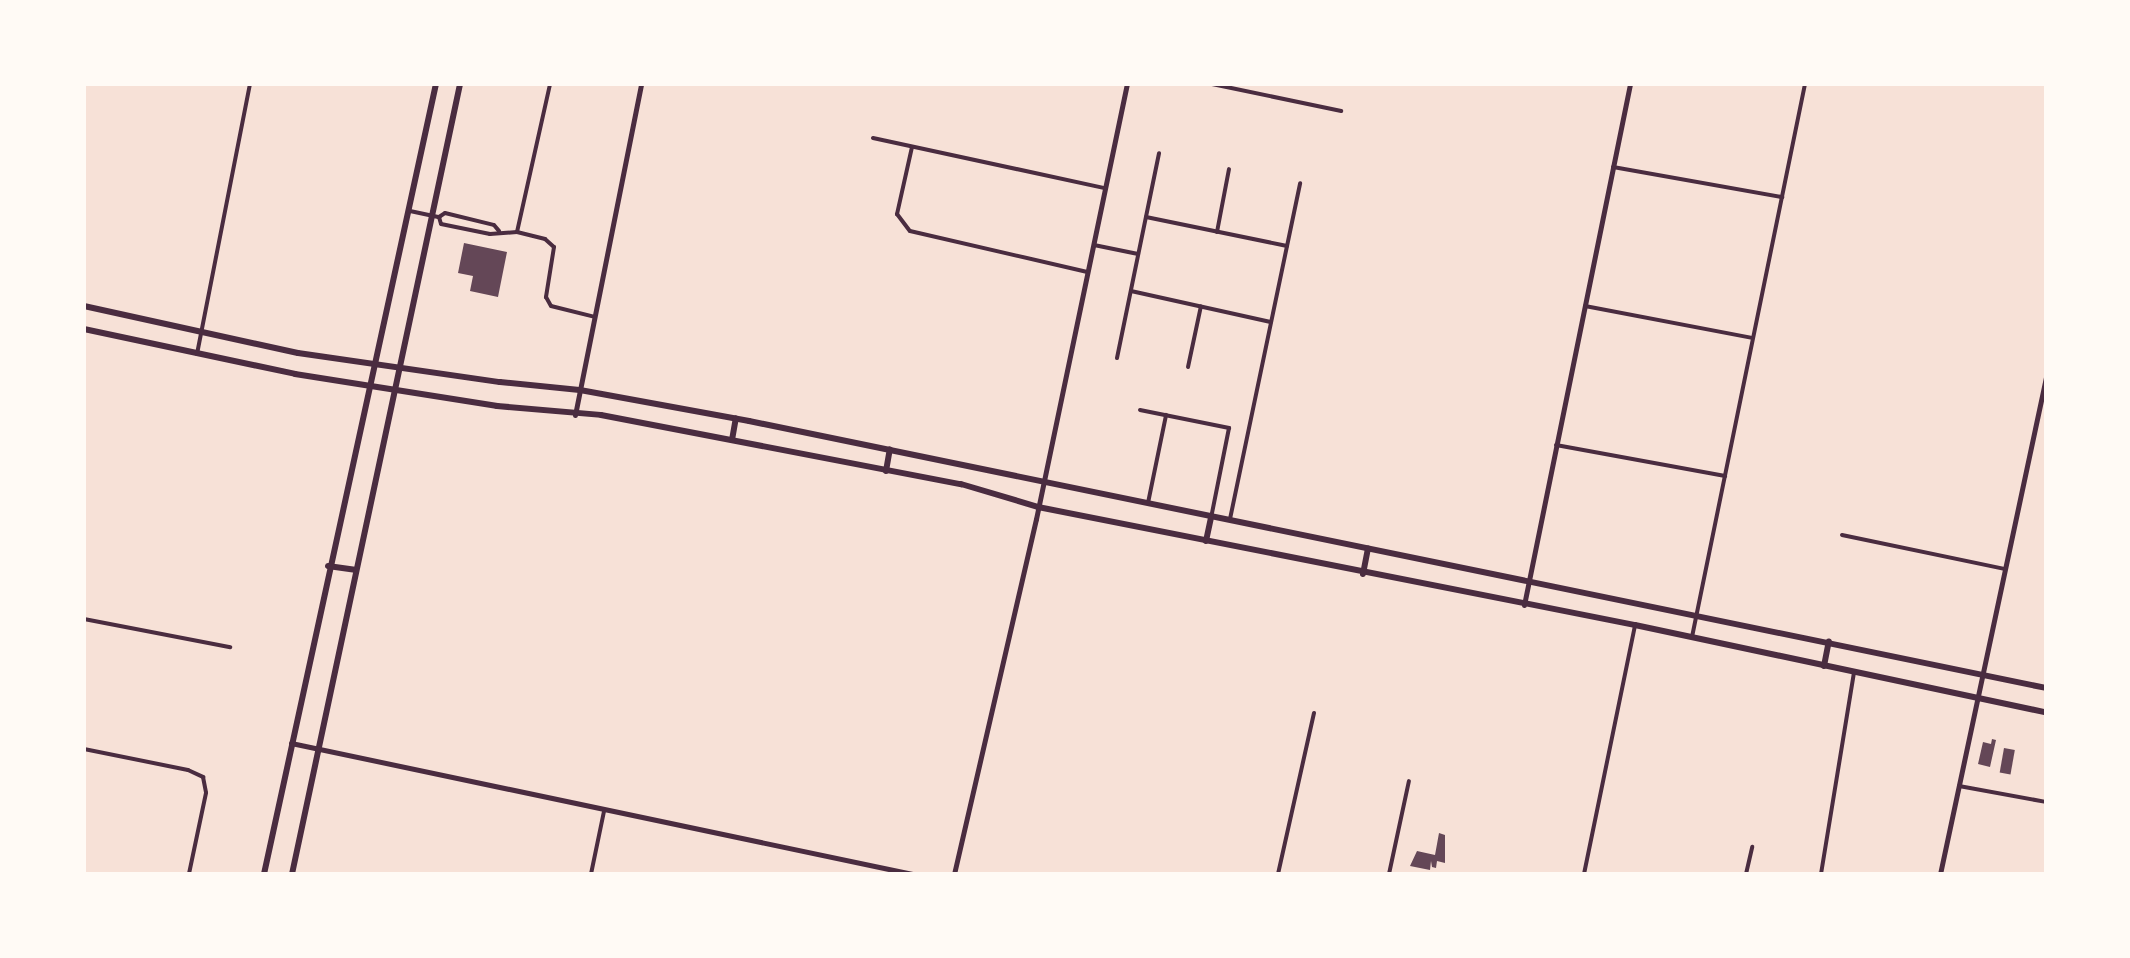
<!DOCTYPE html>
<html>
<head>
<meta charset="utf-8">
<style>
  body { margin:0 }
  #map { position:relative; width:2130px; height:958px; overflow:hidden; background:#f7e1d7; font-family:Ubuntu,sans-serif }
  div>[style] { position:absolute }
  .building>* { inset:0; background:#644757; transform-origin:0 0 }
  .minor>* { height:4px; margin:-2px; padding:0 2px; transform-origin:2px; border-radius:2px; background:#4a2c40 }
  .tertiary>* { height:5px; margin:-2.5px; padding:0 2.5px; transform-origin:2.5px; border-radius:2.5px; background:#4a2c40 }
  .secondary>* { height:6px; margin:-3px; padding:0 3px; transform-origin:3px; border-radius:3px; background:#4a2c40 }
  span { translate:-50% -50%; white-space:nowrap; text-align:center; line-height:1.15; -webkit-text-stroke:6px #fffaf5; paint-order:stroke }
  .frame { position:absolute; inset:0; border:86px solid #fffaf5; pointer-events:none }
</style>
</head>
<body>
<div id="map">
  <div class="building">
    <i style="clip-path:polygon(464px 243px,507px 252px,498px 297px,470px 291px,473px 276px,458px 273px)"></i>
    <i style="clip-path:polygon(1992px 739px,1996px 740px,1990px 767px,1978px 764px,1983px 742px,1991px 744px)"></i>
    <i style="left:2004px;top:748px;width:11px;height:25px;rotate:10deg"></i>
    <i style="clip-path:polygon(1439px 833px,1445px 835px,1445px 863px,1437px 861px,1436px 868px,1432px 867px,1431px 861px,1430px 870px,1410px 866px,1417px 851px,1435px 855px)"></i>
  </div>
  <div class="minor">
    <i style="left:1212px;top:84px;width:132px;rotate:11.8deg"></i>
    <i style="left:873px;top:138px;width:237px;rotate:12.2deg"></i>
    <i style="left:912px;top:147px;width:69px;rotate:102.6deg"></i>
    <i style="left:897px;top:214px;width:21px;rotate:53deg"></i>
    <i style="left:910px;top:231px;width:182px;rotate:13deg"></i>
    <i style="left:1613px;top:167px;width:172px;rotate:10.1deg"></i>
    <i style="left:410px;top:211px;width:30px;rotate:12deg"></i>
    <i style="left:439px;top:217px;width:7px;rotate:-34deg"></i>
    <i style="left:445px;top:213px;width:50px;rotate:13.8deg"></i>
    <i style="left:494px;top:225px;width:8px;rotate:50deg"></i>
    <i style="left:439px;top:217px;width:7px;rotate:74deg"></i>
    <i style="left:441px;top:224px;width:50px;rotate:11.5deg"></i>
    <i style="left:490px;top:234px;width:27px;rotate:-4deg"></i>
    <i style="left:517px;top:232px;width:152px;rotate:-77.4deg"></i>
    <i style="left:1146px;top:217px;width:144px;rotate:11.6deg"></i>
    <i style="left:517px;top:232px;width:29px;rotate:14deg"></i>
    <i style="left:545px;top:239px;width:12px;rotate:42deg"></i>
    <i style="left:554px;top:247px;width:51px;rotate:99.1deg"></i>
    <i style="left:546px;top:297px;width:10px;rotate:61deg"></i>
    <i style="left:551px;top:306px;width:45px;rotate:14deg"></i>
    <i style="left:1217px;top:232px;width:64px;rotate:-79.2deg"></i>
    <i style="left:1094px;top:245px;width:45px;rotate:11.6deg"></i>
    <i style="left:1131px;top:291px;width:143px;rotate:12.5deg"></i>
    <i style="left:1585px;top:306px;width:170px;rotate:10.8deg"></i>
    <i style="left:197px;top:354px;width:275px;rotate:-78.9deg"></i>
    <i style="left:1117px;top:358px;width:209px;rotate:-78.4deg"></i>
    <i style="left:1188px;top:367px;width:62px;rotate:-78deg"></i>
    <i style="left:1140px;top:410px;width:91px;rotate:11.4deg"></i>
    <i style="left:1229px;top:428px;width:92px;rotate:101.3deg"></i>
    <i style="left:1556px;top:445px;width:172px;rotate:10.4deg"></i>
    <i style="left:1148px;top:503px;width:90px;rotate:-78.4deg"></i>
    <i style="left:1230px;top:519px;width:343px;rotate:-78.2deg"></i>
    <i style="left:1842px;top:535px;width:167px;rotate:11.8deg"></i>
    <i style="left:84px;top:619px;width:149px;rotate:10.9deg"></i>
    <i style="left:1692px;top:637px;width:564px;rotate:-78.45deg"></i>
    <i style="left:84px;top:749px;width:106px;rotate:11.4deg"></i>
    <i style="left:188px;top:770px;width:17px;rotate:25deg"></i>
    <i style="left:203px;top:777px;width:16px;rotate:79deg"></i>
    <i style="left:206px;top:793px;width:83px;rotate:101.9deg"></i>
    <i style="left:1959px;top:786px;width:88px;rotate:10.4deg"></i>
    <i style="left:591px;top:874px;width:64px;rotate:-78.3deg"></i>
    <i style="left:1278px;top:874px;width:165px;rotate:-77.4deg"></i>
    <i style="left:1389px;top:874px;width:95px;rotate:-77.9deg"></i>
    <i style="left:1584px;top:874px;width:254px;rotate:-78.4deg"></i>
    <i style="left:1746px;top:874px;width:28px;rotate:-77deg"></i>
    <i style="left:1821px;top:874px;width:205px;rotate:-80.7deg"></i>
  </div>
  <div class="tertiary">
    <i style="left:575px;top:415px;width:338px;rotate:-78.7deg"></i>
    <i style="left:1524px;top:605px;width:532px;rotate:-78.5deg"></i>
    <i style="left:291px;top:743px;width:635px;rotate:11.91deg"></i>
    <i style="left:954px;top:874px;width:364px;rotate:-77deg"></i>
    <i style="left:1036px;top:519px;width:444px;rotate:-78.2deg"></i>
    <i style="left:1940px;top:874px;width:508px;rotate:-77.96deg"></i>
  </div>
  <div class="secondary">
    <i style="left:84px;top:306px;width:219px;rotate:12.4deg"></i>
    <i style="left:298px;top:353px;width:204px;rotate:8.2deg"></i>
    <i style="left:500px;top:382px;width:80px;rotate:5.7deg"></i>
    <i style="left:580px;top:390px;width:172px;rotate:10.4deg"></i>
    <i style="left:749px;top:421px;width:1324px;rotate:11.63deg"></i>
    <i style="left:84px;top:329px;width:216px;rotate:12deg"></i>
    <i style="left:295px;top:374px;width:205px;rotate:9deg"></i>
    <i style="left:497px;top:406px;width:104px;rotate:4.9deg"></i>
    <i style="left:601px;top:415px;width:367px;rotate:10.9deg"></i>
    <i style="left:961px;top:484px;width:80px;rotate:16.6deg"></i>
    <i style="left:1038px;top:507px;width:609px;rotate:11.18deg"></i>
    <i style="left:1635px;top:625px;width:420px;rotate:12deg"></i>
    <i style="left:732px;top:440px;width:22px;rotate:-80deg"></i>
    <i style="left:886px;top:471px;width:22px;rotate:-80deg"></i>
    <i style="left:1206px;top:541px;width:24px;rotate:-78deg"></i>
    <i style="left:328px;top:566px;width:27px;rotate:8deg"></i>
    <i style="left:1363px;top:574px;width:26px;rotate:-79deg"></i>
    <i style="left:1824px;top:666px;width:25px;rotate:-79deg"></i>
    <i style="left:264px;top:874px;width:809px;rotate:-77.72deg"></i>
    <i style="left:292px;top:874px;width:808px;rotate:-77.99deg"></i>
  </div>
  <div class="frame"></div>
</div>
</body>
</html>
